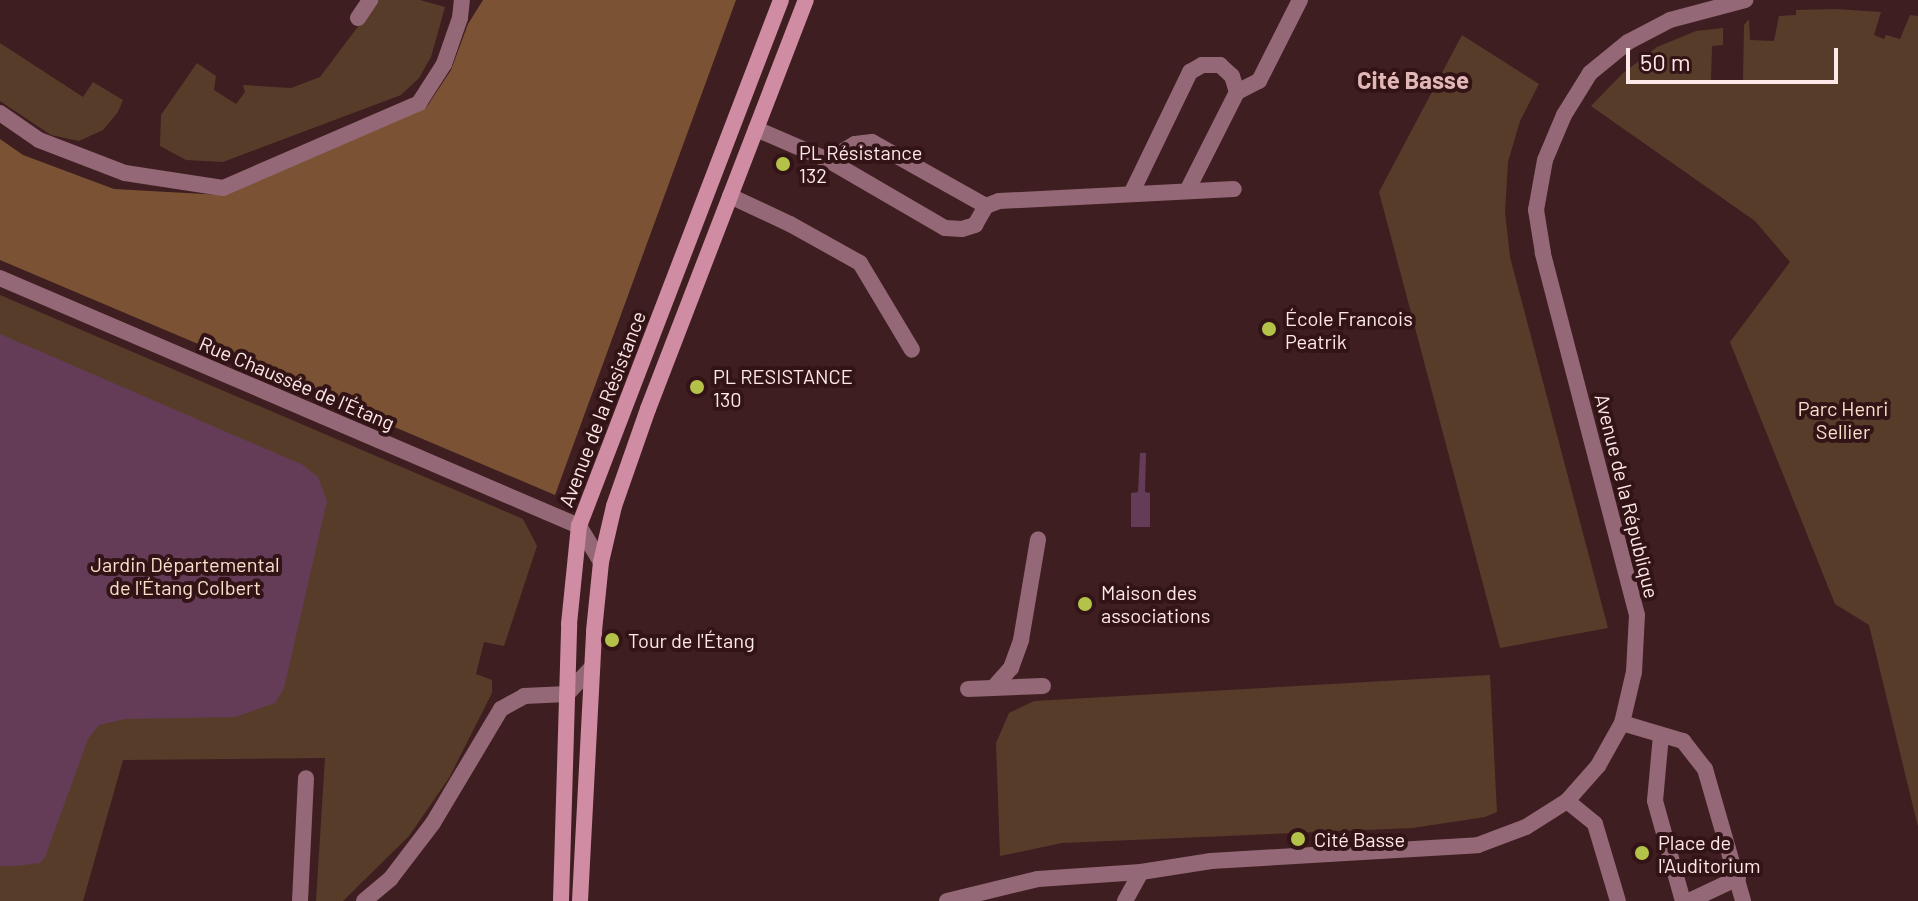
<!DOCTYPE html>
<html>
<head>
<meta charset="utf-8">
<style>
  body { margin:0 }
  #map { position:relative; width:1918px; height:901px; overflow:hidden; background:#3e1e20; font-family:Barlow,sans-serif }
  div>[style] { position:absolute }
  .green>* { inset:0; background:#573d29 }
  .forest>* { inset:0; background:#7b5334 }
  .water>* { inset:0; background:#643c58 }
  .service>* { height:16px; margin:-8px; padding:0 8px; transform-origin:8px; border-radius:8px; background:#946876 }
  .minor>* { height:16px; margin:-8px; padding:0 8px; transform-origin:8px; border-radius:8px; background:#946876 }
  .tertiary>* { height:16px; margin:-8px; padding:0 8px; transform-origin:8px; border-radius:8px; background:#946876 }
  .secondary>* { height:16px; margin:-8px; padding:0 8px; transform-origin:8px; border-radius:8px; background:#d08ca2 }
  .dots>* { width:22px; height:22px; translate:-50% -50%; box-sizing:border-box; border:4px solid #331416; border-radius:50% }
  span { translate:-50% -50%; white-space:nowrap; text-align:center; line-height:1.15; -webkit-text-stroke:8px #331416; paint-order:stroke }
  .poi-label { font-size:20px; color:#fee8e8 }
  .left { translate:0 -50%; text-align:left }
  .street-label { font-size:20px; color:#fee8e8 }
  .park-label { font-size:20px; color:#fadfcb }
  .quarter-label { font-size:24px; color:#e2b7b8; font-weight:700 }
  .scale { position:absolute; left:1626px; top:48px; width:212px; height:36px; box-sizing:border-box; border:4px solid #fee8e8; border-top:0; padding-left:10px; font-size:24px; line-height:28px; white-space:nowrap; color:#fee8e8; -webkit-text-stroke:6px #331416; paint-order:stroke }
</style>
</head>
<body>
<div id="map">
  <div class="green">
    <i style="clip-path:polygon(378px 0,420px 0,445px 7px,431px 57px,419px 78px,401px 95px,223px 162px,186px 160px,160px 146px,161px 115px,197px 63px,216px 76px,214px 90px,236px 104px,245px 92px,243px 85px,291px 88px,320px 77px)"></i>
    <i style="clip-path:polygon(1835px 9px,1881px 12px,1874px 35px,1884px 39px,1886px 35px,1900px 39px,1910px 15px,1918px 16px,1918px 827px,1869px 625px,1835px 604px,1730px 342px,1790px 262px,1755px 221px,1591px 106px,1622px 74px,1657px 47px,1696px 31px,1723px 28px,1723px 45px,1712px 46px,1711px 80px,1743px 81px,1744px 25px,1749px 19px,1750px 40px,1774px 41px,1779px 16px,1796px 15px,1796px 10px)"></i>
    <i style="clip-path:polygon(1462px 35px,1539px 84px,1520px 121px,1508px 162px,1505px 212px,1510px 257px,1608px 628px,1500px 648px,1379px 192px)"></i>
    <i style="clip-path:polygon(0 43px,83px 97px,93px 82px,123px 100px,118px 112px,103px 130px,79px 141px,51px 135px,0 101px)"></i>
    <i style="clip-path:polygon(0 295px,523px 519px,537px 546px,504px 646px,484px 642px,476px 674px,492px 680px,492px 693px,449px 778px,409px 836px,343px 901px,316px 901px,325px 758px,123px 760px,83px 901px,0 901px)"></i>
    <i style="clip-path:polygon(1490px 675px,1497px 812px,1485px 817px,1413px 828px,1062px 843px,1000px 856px,996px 743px,1009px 713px,1034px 701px)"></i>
  </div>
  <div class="forest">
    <i style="clip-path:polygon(483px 0,736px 0,555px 495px,0 260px,0 139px,23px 155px,114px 189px,222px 195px,426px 108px,451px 70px,468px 24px)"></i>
  </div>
  <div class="water">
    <i style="clip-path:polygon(0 334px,303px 465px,318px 477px,327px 501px,284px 688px,275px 703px,235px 717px,125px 719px,99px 725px,88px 739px,45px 857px,40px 863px,15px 866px,0 866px)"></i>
    <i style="clip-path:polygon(1140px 453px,1146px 453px,1145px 492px,1150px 493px,1150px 527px,1131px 527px,1131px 493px,1138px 492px)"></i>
  </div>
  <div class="service">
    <i style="left:358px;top:18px;width:22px;rotate:-56deg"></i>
    <i style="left:0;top:113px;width:47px;rotate:34.7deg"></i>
    <i style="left:39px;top:140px;width:92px;rotate:21deg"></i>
    <i style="left:125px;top:173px;width:99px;rotate:8.7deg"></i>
    <i style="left:223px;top:188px;width:214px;rotate:-23.4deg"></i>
    <i style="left:419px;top:103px;width:46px;rotate:-57.3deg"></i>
    <i style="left:444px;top:64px;width:49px;rotate:-70.8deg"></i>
    <i style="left:460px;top:18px;width:18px;rotate:-84deg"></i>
    <i style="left:756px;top:129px;width:78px;rotate:23.3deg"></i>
    <i style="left:828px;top:160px;width:135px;rotate:30.2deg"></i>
    <i style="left:945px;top:228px;width:17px;rotate:3deg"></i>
    <i style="left:962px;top:229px;width:14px;rotate:-17deg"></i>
    <i style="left:975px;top:225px;width:22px;rotate:-60deg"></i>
    <i style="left:986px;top:206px;width:14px;rotate:-21deg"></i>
    <i style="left:999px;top:201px;width:235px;rotate:-2.9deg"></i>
    <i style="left:828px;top:160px;width:31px;rotate:-31deg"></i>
    <i style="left:855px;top:144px;width:17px;rotate:-7deg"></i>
    <i style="left:872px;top:142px;width:131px;rotate:29.3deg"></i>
    <i style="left:1187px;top:191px;width:111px;rotate:-63.2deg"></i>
    <i style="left:1237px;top:92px;width:25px;rotate:-27deg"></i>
    <i style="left:1259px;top:81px;width:91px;rotate:-63.2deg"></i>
    <i style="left:1131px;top:194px;width:136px;rotate:-64.2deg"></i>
    <i style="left:1190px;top:72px;width:14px;rotate:-30deg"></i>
    <i style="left:1202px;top:65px;width:18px"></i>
    <i style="left:1220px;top:65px;width:16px;rotate:43deg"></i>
    <i style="left:1232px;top:76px;width:17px;rotate:73deg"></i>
    <i style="left:730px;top:196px;width:66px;rotate:25deg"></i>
    <i style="left:790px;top:224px;width:80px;rotate:29.1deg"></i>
    <i style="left:860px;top:263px;width:101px;rotate:59.1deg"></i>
    <i style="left:968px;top:689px;width:75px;rotate:-2.3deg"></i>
  </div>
  <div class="minor">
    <i style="left:0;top:278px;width:630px;rotate:23.19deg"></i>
    <i style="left:579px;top:526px;width:42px;rotate:58.6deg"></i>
    <i style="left:993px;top:688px;width:27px;rotate:-48deg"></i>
    <i style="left:1011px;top:668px;width:30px;rotate:-70deg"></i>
    <i style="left:1021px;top:640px;width:102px;rotate:-80.4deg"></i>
    <i style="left:1622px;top:723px;width:64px;rotate:16.4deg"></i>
    <i style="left:1683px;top:741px;width:36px;rotate:52deg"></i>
    <i style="left:1705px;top:769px;width:137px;rotate:73.9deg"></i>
    <i style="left:1661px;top:735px;width:66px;rotate:95.2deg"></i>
    <i style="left:1655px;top:801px;width:104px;rotate:74.4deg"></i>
    <i style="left:1567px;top:801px;width:36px;rotate:39deg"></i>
    <i style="left:1595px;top:824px;width:80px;rotate:73.4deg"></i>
    <i style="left:300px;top:901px;width:123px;rotate:-87.2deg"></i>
    <i style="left:364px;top:901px;width:35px;rotate:-40deg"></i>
    <i style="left:391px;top:878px;width:69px;rotate:-52.6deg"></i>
    <i style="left:433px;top:823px;width:133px;rotate:-59.2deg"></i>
    <i style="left:501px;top:709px;width:26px;rotate:-29deg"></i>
    <i style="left:524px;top:696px;width:43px;rotate:-2.7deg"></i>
    <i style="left:567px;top:694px;width:37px;rotate:-47deg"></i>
    <i style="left:1689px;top:901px;width:54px;rotate:-25.1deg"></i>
  </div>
  <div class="tertiary">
    <i style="left:947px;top:901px;width:94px;rotate:-13.6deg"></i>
    <i style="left:1038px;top:879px;width:103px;rotate:-3.9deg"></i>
    <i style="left:1141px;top:872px;width:71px;rotate:-8.9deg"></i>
    <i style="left:1211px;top:861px;width:267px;rotate:-3.4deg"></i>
    <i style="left:1478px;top:845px;width:51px;rotate:-20.6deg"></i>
    <i style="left:1526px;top:827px;width:49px;rotate:-32.4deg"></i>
    <i style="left:1567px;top:801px;width:47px;rotate:-48.5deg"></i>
    <i style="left:1598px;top:766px;width:49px;rotate:-60.8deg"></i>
    <i style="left:1622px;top:723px;width:52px;rotate:-76.8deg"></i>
    <i style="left:1634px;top:672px;width:57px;rotate:-87deg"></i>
    <i style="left:1637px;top:615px;width:374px;rotate:-104.6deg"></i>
    <i style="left:1543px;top:253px;width:44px;rotate:-99.2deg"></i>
    <i style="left:1536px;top:210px;width:51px;rotate:-79.8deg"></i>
    <i style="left:1545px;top:160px;width:49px;rotate:-67.1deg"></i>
    <i style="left:1564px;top:115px;width:49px;rotate:-58.2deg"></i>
    <i style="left:1590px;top:73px;width:49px;rotate:-39.2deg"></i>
    <i style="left:1628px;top:42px;width:47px;rotate:-27.6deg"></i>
    <i style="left:1670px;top:20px;width:78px;rotate:-14.9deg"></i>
    <i style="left:1125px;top:901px;width:33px;rotate:-61deg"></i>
  </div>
  <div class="secondary">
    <i style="left:561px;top:901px;width:277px;rotate:-88.3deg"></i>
    <i style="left:569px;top:624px;width:99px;rotate:-84.2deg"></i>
    <i style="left:579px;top:526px;width:563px;rotate:-68.99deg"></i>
    <i style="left:580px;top:901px;width:270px;rotate:-87deg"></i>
    <i style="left:594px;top:631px;width:69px;rotate:-84.2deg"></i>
    <i style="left:601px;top:562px;width:57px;rotate:-76.9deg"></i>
    <i style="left:614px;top:506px;width:103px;rotate:-70.7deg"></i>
    <i style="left:648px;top:409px;width:438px;rotate:-68.9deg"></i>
  </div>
  <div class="dots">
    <i style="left:783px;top:164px;background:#b4c24a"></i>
    <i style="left:1269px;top:329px;background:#b4c24a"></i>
    <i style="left:697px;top:387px;background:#b4c24a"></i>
    <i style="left:1085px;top:604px;background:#b4c24a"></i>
    <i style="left:612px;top:640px;background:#b4c24a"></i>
    <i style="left:1298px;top:839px;background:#b4c24a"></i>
    <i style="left:1642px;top:853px;background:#b4c24a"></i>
  </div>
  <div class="poi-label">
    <span class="left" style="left:799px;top:164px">PL Résistance<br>132</span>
    <span class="left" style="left:1285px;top:330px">École Francois<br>Peatrik</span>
    <span class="left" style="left:713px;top:388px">PL RESISTANCE<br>130</span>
    <span class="left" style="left:1101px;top:604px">Maison des<br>associations</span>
    <span class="left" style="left:628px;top:640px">Tour de l'Étang</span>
    <span class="left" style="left:1314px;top:839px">Cité Basse</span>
    <span class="left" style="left:1658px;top:854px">Place de<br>l'Auditorium</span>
  </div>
  <div class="street-label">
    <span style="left:297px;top:383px;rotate:23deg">Rue Chaussée de l'Étang</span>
    <span style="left:602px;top:409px;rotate:-69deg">Avenue de la Résistance</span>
    <span style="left:1627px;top:496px;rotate:76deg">Avenue de la République</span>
  </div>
  <div class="park-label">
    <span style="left:1843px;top:420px">Parc Henri<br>Sellier</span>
    <span style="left:185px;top:576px">Jardin Départemental<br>de l'Étang Colbert</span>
  </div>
  <div class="quarter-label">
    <span style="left:1413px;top:80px">Cité Basse</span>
  </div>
  <div class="scale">50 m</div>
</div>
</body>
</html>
